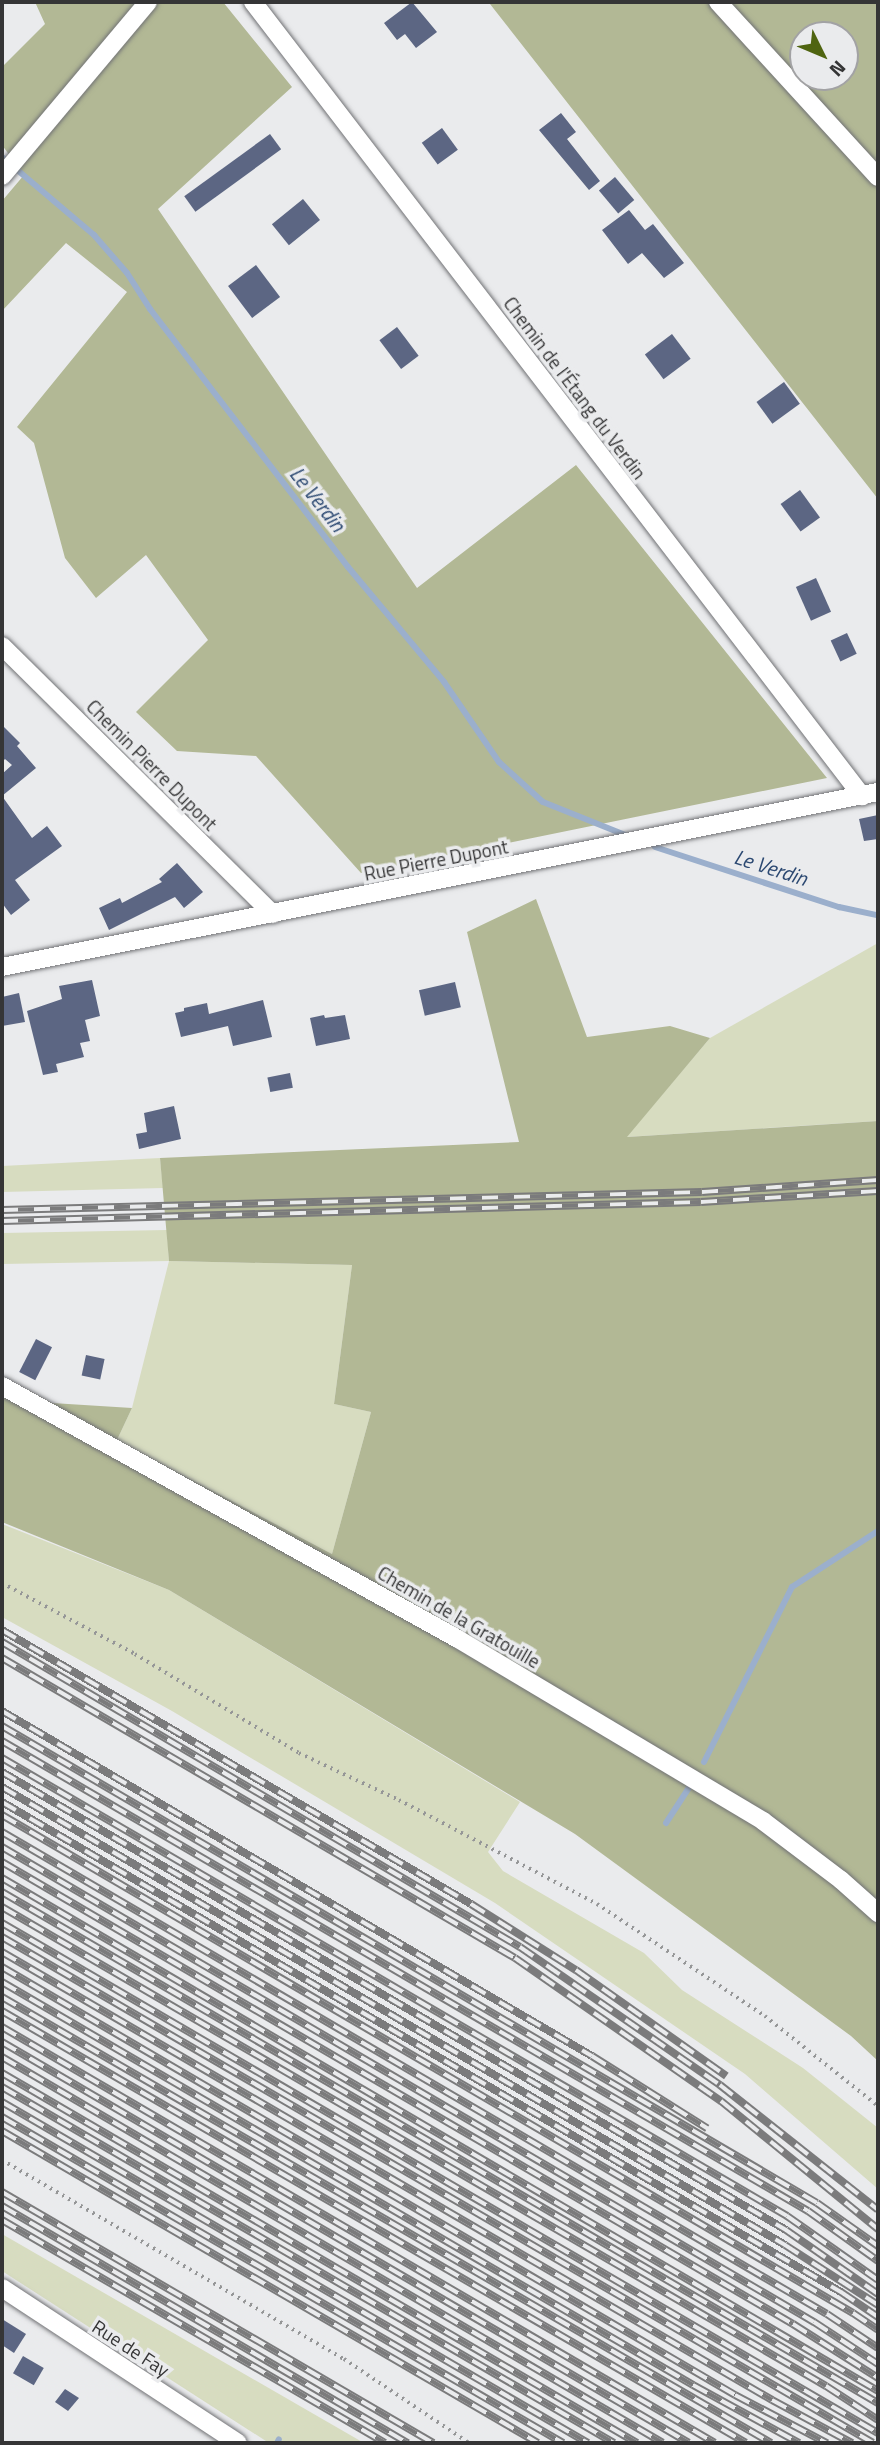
<!DOCTYPE html>
<html>
<head>
<meta charset="utf-8">
<style>
  body { margin:0 }
  #map { position:relative; width:880px; height:2445px; overflow:hidden; background:#eaebed; font-family:"Titillium Web",sans-serif }
  div>[style] { position:absolute }
  .green>* { inset:0; background:#d7dcc0 }
  .forest>* { inset:0; background:#b2b895 }
  .stream>* { height:6px; margin:-3px; padding:0 3px; transform-origin:3px; border-radius:3px; background:#9bafcc }
  .building>* { inset:0; background:#5c6683; transform-origin:0 0 }
  .path>* { height:3.5px; margin-top:-1.75px; transform-origin:0; background:repeating-linear-gradient(90deg,#959697 0 2px,transparent 0 7px) }
  .roads { filter:drop-shadow(0 0 2px #717275) drop-shadow(0 0 2px #717275) }
  .street>* { height:18px; margin:-9px; padding:0 9px; transform-origin:9px; border-radius:9px; background:#fff }
  .rail>* { height:8px; margin-top:-4px; transform-origin:0; background:repeating-linear-gradient(90deg,#eaebed 0 16px,#7b7b7c 0 32px); box-sizing:border-box; border-block:2px solid #7b7b7c }
  span { translate:-50% -50%; white-space:nowrap; text-align:center; line-height:1.15; -webkit-text-stroke:7px #eaebed; paint-order:stroke }
  .street-label { font-size:19px; color:#353536 }
  .water-label { font-size:21px; color:#2c4972; font-style:italic }
  .frame { position:absolute; inset:0; border:4px solid #353536; pointer-events:none }
  .north { position:absolute; left:789px; top:21px; width:70px; height:70px; box-sizing:border-box; background:#eaebed; border:2px solid #a2a2a4; border-radius:50%; rotate:133deg; font-size:19px; font-weight:700; line-height:28px; text-align:center; color:#353536 }
  .north::after { content:''; display:block; margin:auto; width:24px; height:32px; background:#4f6410; clip-path:polygon(50% 0,100% 100%,50% 72%,0 100%) }
</style>
</head>
<body>
<div id="map">
  <div class="green">
    <i style="clip-path:polygon(878px 943px,878px 1121px,626px 1137px,710px 1038px)"></i>
    <i style="clip-path:polygon(160px 1158px,163px 1188px,2px 1192px,2px 1166px)"></i>
    <i style="clip-path:polygon(167px 1230px,169px 1261px,352px 1265px,334px 1404px,371px 1412px,332px 1554px,117px 1440px,132px 1408px,169px 1261px,2px 1264px,2px 1233px)"></i>
    <i style="clip-path:polygon(2px 1524px,169px 1590px,520px 1802px,488px 1852px,503px 1871px,644px 1953px,682px 1990px,803px 2068px,878px 2128px,878px 2189px,745px 2074px,495px 1903px,172px 1711px,2px 1617px)"></i>
    <i style="clip-path:polygon(2px 2234px,364px 2443px,269px 2443px,2px 2271px)"></i>
  </div>
  <div class="forest">
    <i style="clip-path:polygon(35px 2px,223px 2px,292px 87px,158px 209px,417px 588px,576px 465px,827px 778px,361px 873px,256px 756px,177px 751px,136px 712px,208px 640px,146px 555px,96px 598px,65px 558px,34px 443px,17px 427px,127px 292px,66px 243px,2px 311px,2px 201px,24px 175px,2px 145px,2px 67px,45px 24px)"></i>
    <i style="clip-path:polygon(evenodd,493px 2px,878px 2px,878px 499px,490px 4px,493px 2px,803px 35px,845px 35px,845px 77px,803px 77px,803px 35px)"></i>
    <i style="clip-path:polygon(536px 899px,587px 1037px,670px 1026px,710px 1038px,627px 1137px,878px 1121px,878px 2061px,851px 2036px,575px 1834px,169px 1590px,2px 1522px,2px 1376px,52px 1403px,132px 1408px,117px 1440px,332px 1554px,371px 1412px,334px 1404px,352px 1265px,169px 1261px,160px 1158px,519px 1142px,467px 932px)"></i>
  </div>
  <div class="stream">
    <i style="left:2px;top:157px;width:121px;rotate:40.3deg"></i>
    <i style="left:94px;top:235px;width:50px;rotate:49deg"></i>
    <i style="left:127px;top:273px;width:43px;rotate:57.4deg"></i>
    <i style="left:150px;top:309px;width:325px;rotate:52.5deg"></i>
    <i style="left:348px;top:567px;width:150px;rotate:50.1deg"></i>
    <i style="left:444px;top:682px;width:97px;rotate:55.5deg"></i>
    <i style="left:499px;top:762px;width:59px;rotate:42.3deg"></i>
    <i style="left:543px;top:802px;width:88px;rotate:21.9deg"></i>
    <i style="left:655px;top:847px;width:194px;rotate:18.1deg"></i>
    <i style="left:839px;top:907px;width:40px;rotate:12deg"></i>
    <i style="left:704px;top:1762px;width:196px;rotate:-63.3deg"></i>
    <i style="left:792px;top:1587px;width:103px;rotate:-33.1deg"></i>
    <i style="left:666px;top:1823px;width:48px;rotate:-57deg"></i>
    <i style="left:277px;top:2443px;width:4px;rotate:-63deg"></i>
  </div>
  <div class="building">
    <i style="clip-path:polygon(412px 2px,437px 32px,416px 48px,405px 34px,397px 40px,384px 23px)"></i>
    <i style="clip-path:polygon(561px 113px,576px 132px,567px 139px,600px 181px,589px 190px,539px 130px)"></i>
    <i style="left:442px;top:128px;width:27px;height:25px;rotate:54deg"></i>
    <i style="left:270px;top:134px;width:19px;height:106px;rotate:54deg"></i>
    <i style="left:615px;top:177px;width:30px;height:21px;rotate:50deg"></i>
    <i style="left:303px;top:199px;width:27px;height:40px;rotate:51deg"></i>
    <i style="clip-path:polygon(629px 210px,645px 230px,653px 224px,684px 263px,664px 278px,642px 253px,628px 264px,602px 230px)"></i>
    <i style="left:256px;top:265px;width:40px;height:35px;rotate:53deg"></i>
    <i style="left:397px;top:327px;width:36px;height:22px;rotate:53deg"></i>
    <i style="left:672px;top:334px;width:31px;height:34px;rotate:53deg"></i>
    <i style="left:784px;top:382px;width:27px;height:34px;rotate:54deg"></i>
    <i style="left:800px;top:490px;width:34px;height:24px;rotate:54deg"></i>
    <i style="left:816px;top:578px;width:37px;height:22px;rotate:66deg"></i>
    <i style="left:847px;top:633px;width:23px;height:18px;rotate:65deg"></i>
    <i style="clip-path:polygon(2px 725px,20px 743px,17px 746px,36px 768px,2px 796px,32px 838px,47px 826px,62px 846px,15px 880px,30px 900px,11px 915px,2px 903px,2px 774px,12px 765px,5px 759px,2px 762px)"></i>
    <i style="clip-path:polygon(878px 815px,878px 839px,864px 841px,859px 819px)"></i>
    <i style="clip-path:polygon(177px 863px,203px 892px,184px 908px,175px 897px,109px 930px,99px 908px,120px 898px,122px 903px,162px 882px,159px 879px)"></i>
    <i style="clip-path:polygon(92px 980px,100px 1016px,85px 1020px,90px 1041px,80px 1043px,84px 1057px,56px 1064px,58px 1072px,43px 1075px,27px 1011px,62px 999px,59px 986px)"></i>
    <i style="left:455px;top:982px;width:26px;height:37px;rotate:77deg"></i>
    <i style="clip-path:polygon(19px 993px,25px 1022px,2px 1026px,2px 997px)"></i>
    <i style="clip-path:polygon(263px 1000px,272px 1037px,233px 1046px,228px 1026px,181px 1037px,175px 1013px,184px 1011px,184px 1008px,207px 1003px,209px 1014px)"></i>
    <i style="clip-path:polygon(324px 1015px,325px 1018px,345px 1015px,350px 1039px,316px 1046px,310px 1018px)"></i>
    <i style="left:290px;top:1073px;width:15px;height:23px;rotate:79deg"></i>
    <i style="clip-path:polygon(174px 1106px,181px 1139px,139px 1149px,136px 1134px,147px 1132px,144px 1113px)"></i>
    <i style="left:36px;top:1339px;width:18px;height:37px;rotate:27deg"></i>
    <i style="left:86px;top:1355px;width:19px;height:21px;rotate:12deg"></i>
    <i style="clip-path:polygon(2px 2319px,26px 2334px,14px 2353px,2px 2345px)"></i>
    <i style="left:23px;top:2356px;width:24px;height:20px;rotate:30deg"></i>
    <i style="clip-path:polygon(65px 2389px,79px 2398px,68px 2411px,55px 2402px)"></i>
  </div>
  <div class="path">
    <i style="left:2px;top:1583px;width:151px;rotate:28.1deg"></i>
    <i style="left:135px;top:1654px;width:192px;rotate:31.1deg"></i>
    <i style="left:299px;top:1753px;width:110px;rotate:25.2deg"></i>
    <i style="left:399px;top:1800px;width:224px;rotate:27.7deg"></i>
    <i style="left:597px;top:1904px;width:202px;rotate:33.7deg"></i>
    <i style="left:765px;top:2016px;width:144px;rotate:38.5deg"></i>
    <i style="left:2px;top:2160px;width:396px;rotate:30.2deg"></i>
    <i style="left:344px;top:2359px;width:151px;rotate:33.9deg"></i>
  </div>
  <div class="roads">
    <div class="street">
      <i style="left:253px;top:2px;width:1001px;rotate:52.51deg"></i>
      <i style="left:718px;top:2px;width:237px;rotate:47.6deg"></i>
      <i style="left:2px;top:176px;width:227px;rotate:-50deg"></i>
      <i style="left:2px;top:646px;width:381px;rotate:44.7deg"></i>
      <i style="left:2px;top:967px;width:893px;rotate:-11.3deg"></i>
      <i style="left:2px;top:1386px;width:521px;rotate:29.02deg"></i>
      <i style="left:458px;top:1639px;width:355px;rotate:30.8deg"></i>
      <i style="left:763px;top:1821px;width:98px;rotate:37.1deg"></i>
      <i style="left:841px;top:1880px;width:50px;rotate:41.7deg"></i>
      <i style="left:2px;top:2288px;width:282px;rotate:33.3deg"></i>
    </div>
  </div>
  <div class="rail">
    <i style="left:2px;top:1210px;width:700px;rotate:-1.47deg"></i>
    <i style="left:702px;top:1192px;width:176px;rotate:-3.9deg"></i>
    <i style="left:2px;top:1221px;width:699px;rotate:-1.56deg"></i>
    <i style="left:701px;top:1202px;width:177px;rotate:-3.6deg"></i>
    <i style="left:2px;top:1630px;width:543px;rotate:30.29deg"></i>
    <i style="left:471px;top:1904px;width:124px;rotate:32.2deg"></i>
    <i style="left:576px;top:1970px;width:184px;rotate:35.2deg"></i>
    <i style="left:2px;top:1642px;width:601px;rotate:30.49deg"></i>
    <i style="left:520px;top:1947px;width:243px;rotate:34.6deg"></i>
    <i style="left:720px;top:2085px;width:201px;rotate:38.3deg"></i>
    <i style="left:2px;top:1658px;width:594px;rotate:30.32deg"></i>
    <i style="left:515px;top:1958px;width:251px;rotate:34.8deg"></i>
    <i style="left:721px;top:2101px;width:203px;rotate:39.2deg"></i>
    <i style="left:2px;top:1711px;width:683px;rotate:30.32deg"></i>
    <i style="left:592px;top:2056px;width:136px;rotate:32.1deg"></i>
    <i style="left:2px;top:1726px;width:944px;rotate:30.34deg"></i>
    <i style="left:817px;top:2203px;width:75px;rotate:35.2deg"></i>
    <i style="left:2px;top:1741px;width:933px;rotate:30.25deg"></i>
    <i style="left:808px;top:2211px;width:86px;rotate:35.5deg"></i>
    <i style="left:2px;top:1758px;width:909px;rotate:30.26deg"></i>
    <i style="left:787px;top:2216px;width:111px;rotate:35.1deg"></i>
    <i style="left:2px;top:1772px;width:908px;rotate:30.29deg"></i>
    <i style="left:786px;top:2230px;width:112px;rotate:34.8deg"></i>
    <i style="left:2px;top:1787px;width:907px;rotate:30.32deg"></i>
    <i style="left:785px;top:2245px;width:111px;rotate:32.8deg"></i>
    <i style="left:2px;top:1802px;width:972px;rotate:30.29deg"></i>
    <i style="left:841px;top:2292px;width:45px;rotate:34deg"></i>
    <i style="left:2px;top:1815px;width:986px;rotate:30.34deg"></i>
    <i style="left:853px;top:2313px;width:30px;rotate:34deg"></i>
    <i style="left:2px;top:1832px;width:955px;rotate:30.3deg"></i>
    <i style="left:827px;top:2314px;width:61px;rotate:33.7deg"></i>
    <i style="left:2px;top:1847px;width:941px;rotate:30.33deg"></i>
    <i style="left:814px;top:2322px;width:77px;rotate:33.3deg"></i>
    <i style="left:2px;top:1862px;width:916px;rotate:30.29deg"></i>
    <i style="left:793px;top:2324px;width:101px;rotate:32.4deg"></i>
    <i style="left:2px;top:1878px;width:1015px;rotate:30.35deg"></i>
    <i style="left:2px;top:1892px;width:1014px;rotate:30.26deg"></i>
    <i style="left:2px;top:1907px;width:953px;rotate:30.17deg"></i>
    <i style="left:826px;top:2386px;width:62px;rotate:33.2deg"></i>
    <i style="left:2px;top:1923px;width:1014px;rotate:30.21deg"></i>
    <i style="left:2px;top:1937px;width:1007px;rotate:30.15deg"></i>
    <i style="left:2px;top:1952px;width:891px;rotate:30.19deg"></i>
    <i style="left:772px;top:2400px;width:91px;rotate:28.3deg"></i>
    <i style="left:2px;top:1967px;width:849px;rotate:30.28deg"></i>
    <i style="left:735px;top:2395px;width:104px;rotate:27.6deg"></i>
    <i style="left:2px;top:1982px;width:800px;rotate:30.25deg"></i>
    <i style="left:693px;top:2385px;width:121px;rotate:28.7deg"></i>
    <i style="left:2px;top:1997px;width:889px;rotate:30.11deg"></i>
    <i style="left:2px;top:2011px;width:860px;rotate:30.14deg"></i>
    <i style="left:2px;top:2027px;width:825px;rotate:30.26deg"></i>
    <i style="left:2px;top:2042px;width:795px;rotate:30.27deg"></i>
    <i style="left:2px;top:2057px;width:765px;rotate:30.28deg"></i>
    <i style="left:2px;top:2073px;width:735px;rotate:30.23deg"></i>
    <i style="left:2px;top:2087px;width:708px;rotate:30.19deg"></i>
    <i style="left:2px;top:2102px;width:678px;rotate:30.2deg"></i>
    <i style="left:2px;top:2117px;width:649px;rotate:30.16deg"></i>
    <i style="left:2px;top:2131px;width:620px;rotate:30.2deg"></i>
    <i style="left:2px;top:2192px;width:499px;rotate:30.2deg"></i>
    <i style="left:2px;top:2206px;width:470px;rotate:30.3deg"></i>
    <i style="left:2px;top:2220px;width:443px;rotate:30.2deg"></i>
  </div>
  <div class="street-label">
    <span style="left:575px;top:388px;rotate:53deg">Chemin de l'Étang du Verdin</span>
    <span style="left:152px;top:765px;rotate:45deg">Chemin Pierre Dupont</span>
    <span style="left:436px;top:860px;rotate:-11deg">Rue Pierre Dupont</span>
    <span style="left:459px;top:1617px;rotate:30deg">Chemin de la Gratouille</span>
    <span style="left:131px;top:2348px;rotate:33deg">Rue de Fay</span>
  </div>
  <div class="water-label">
    <span style="left:318px;top:499px;rotate:52deg">Le Verdin</span>
    <span style="left:771px;top:867px;rotate:18deg">Le Verdin</span>
  </div>
  <div class="frame"></div>
  <div class="north">N</div>
</div>
</body>
</html>
